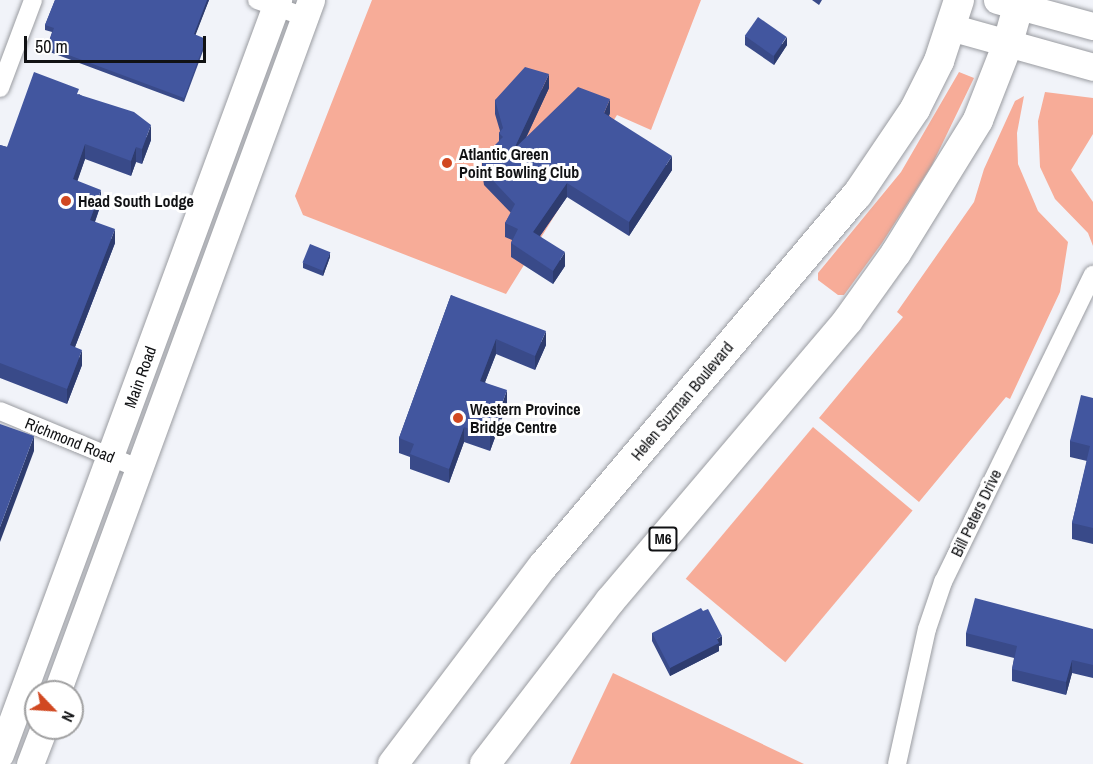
<!DOCTYPE html>
<html>
<head>
<meta charset="utf-8">
<style>
  body { margin:0 }
  #map { position:relative; width:1093px; height:764px; overflow:hidden; background:#f1f3f9; font-family:"Archivo Narrow",sans-serif }
  div>[style] { position:absolute }
  .green>* { inset:0; background:#f7ac98; transform-origin:0 0 }
  .roads { filter:drop-shadow(0 0 2px #9a9ca1) drop-shadow(0 0 2px #9a9ca1) }
  .street>* { height:18px; margin:-9px; padding:0 9px; transform-origin:9px; border-radius:9px; background:#fff }
  .secondary>* { height:27px; margin:-13.5px; padding:0 13.5px; transform-origin:13.5px; border-radius:13.5px; background:#fff }
  .primary>* { height:30px; margin:-15px; padding:0 15px; transform-origin:15px; border-radius:15px; background:#fff }
  .wall>* { inset:0; background:#394a89 }
  .shaded-wall>* { inset:0; background:#2e3c6f; transform-origin:0 0 }
  .building>* { inset:0; background:#42569f; transform-origin:0 0 }
  .dots>* { width:16px; height:16px; translate:-50% -50%; box-sizing:border-box; border:3px solid #fff; border-radius:50% }
  span { translate:-50% -50%; white-space:nowrap; text-align:center; line-height:1.15; -webkit-text-stroke:6px #fff; paint-order:stroke }
  .shield-label span { padding:2px 4px; background:#fff; border:2px solid; border-radius:4px; -webkit-text-stroke-width:0 }
  .shield-label { font-size:15px; color:#111214; font-weight:700 }
  .poi-label { font-size:16px; color:#111214; font-weight:700 }
  .left { translate:0 -50%; text-align:left }
  .street-label { font-size:16px; color:#111214 }
  .north { position:absolute; left:24px; top:680px; width:60px; height:60px; box-sizing:border-box; background:#fff; border:2px solid #a0a0a1; border-radius:50%; rotate:115deg; font-size:16px; font-weight:700; line-height:24px; text-align:center; color:#111214 }
  .north::after { content:''; display:block; margin:auto; width:21px; height:27px; background:#d14821; clip-path:polygon(50% 0,100% 100%,50% 72%,0 100%) }
  .scale { position:absolute; left:24px; top:36px; width:182px; height:27px; box-sizing:border-box; border:3px solid #111214; border-top:0; padding-left:8px; font-size:18px; line-height:21px; white-space:nowrap; color:#111214; -webkit-text-stroke:4px #fff; paint-order:stroke }
</style>
</head>
<body>
<div id="map">
  <div class="green">
    <i style="clip-path:polygon(372px 0,701px 0,651px 130px,617px 115px,506px 294px,303px 215px,295px 196px)"></i>
    <i style="clip-path:polygon(959px 72px,974px 78px,932px 165px,882px 243px,844px 295px,838px 295px,818px 280px,818px 273px,901px 172px)"></i>
    <i style="clip-path:polygon(1045px 92px,1093px 98px,1093px 134px,1071px 170px,1093px 202px,1093px 246px,1088px 233px,1055px 199px,1040px 167px,1038px 121px)"></i>
    <i style="clip-path:polygon(1024px 96px,1017px 133px,1018px 164px,1038px 211px,1068px 242px,1060px 292px,1010px 399px,1006px 397px,919px 502px,819px 418px,903px 317px,897px 312px,974px 202px,984px 169px,1015px 101px)"></i>
    <i style="left:813px;top:427px;width:130px;height:198px;rotate:40deg"></i>
    <i style="clip-path:polygon(613px 673px,733px 730px,804px 764px,570px 764px)"></i>
  </div>
  <div class="roads">
    <div class="street">
      <i style="left:257px;top:0;width:51px;rotate:19.5deg"></i>
      <i style="left:0;top:88px;width:94px;rotate:-69.4deg"></i>
      <i style="left:0;top:411px;width:152px;rotate:22.5deg"></i>
      <i style="left:897px;top:764px;width:138px;rotate:-77.5deg"></i>
      <i style="left:927px;top:629px;width:50px;rotate:-71.2deg"></i>
      <i style="left:943px;top:582px;width:342px;rotate:-64deg"></i>
    </div>
    <div class="secondary">
      <i style="left:997px;top:0;width:99px;rotate:15.2deg"></i>
      <i style="left:950px;top:27px;width:148px;rotate:15.6deg"></i>
      <i style="left:57px;top:692px;width:737px;rotate:-69.84deg"></i>
      <i style="left:0;top:754px;width:804px;rotate:-69.76deg"></i>
      <i style="left:30px;top:764px;width:39px;rotate:-69deg"></i>
    </div>
    <div class="primary">
      <i style="left:393px;top:764px;width:248px;rotate:-52.9deg"></i>
      <i style="left:543px;top:566px;width:486px;rotate:-49.8deg"></i>
      <i style="left:857px;top:195px;width:104px;rotate:-56deg"></i>
      <i style="left:915px;top:109px;width:54px;rotate:-63.4deg"></i>
      <i style="left:939px;top:61px;width:64px;rotate:-71.8deg"></i>
      <i style="left:485px;top:764px;width:205px;rotate:-52.5deg"></i>
      <i style="left:610px;top:601px;width:368px;rotate:-49.7deg"></i>
      <i style="left:848px;top:320px;width:82px;rotate:-54.4deg"></i>
      <i style="left:896px;top:253px;width:156px;rotate:-58.3deg"></i>
      <i style="left:978px;top:120px;width:79px;rotate:-68.6deg"></i>
      <i style="left:1007px;top:46px;width:48px;rotate:-74.2deg"></i>
    </div>
  </div>
  <div class="wall">
    <i style="clip-path:polygon(55px 0,209px 0,195px 35px,206px 43px,184px 102px,47px 51px,47px 47px,52px 32px,45px 30px,45px 25px)"></i>
    <i style="clip-path:polygon(812px 0,822px 0,819px 5px)"></i>
    <i style="clip-path:polygon(745px 36px,787px 45px,774px 65px,745px 45px)"></i>
    <i style="clip-path:polygon(549px 88px,526px 138px,610px 113px,609px 116px,672px 170px,629px 236px,567px 197px,540px 236px,565px 266px,553px 284px,511px 257px,511px 243px,512px 240px,505px 237px,505px 223px,511px 213px,484px 185px,482px 172px,482px 158px,499px 142px,499px 133px,500px 131px,495px 114px,495px 100px)"></i>
    <i style="clip-path:polygon(79px 94px,151px 140px,142px 164px,136px 162px,131px 176px,85px 159px,77px 181px,101px 204px,95px 222px,115px 243px,75px 347px,82px 365px,67px 404px,0 378px,0 145px,7px 147px)"></i>
    <i style="clip-path:polygon(330px 257px,323px 276px,303px 268px,303px 263px)"></i>
    <i style="clip-path:polygon(451px 295px,546px 345px,535px 370px,496px 354px,485px 382px,507px 405px,490px 451px,464px 442px,449px 483px,410px 469px,410px 457px,399px 453px,399px 438px)"></i>
    <i style="clip-path:polygon(1093px 398px,1093px 544px,1072px 539px,1072px 523px,1087px 461px,1070px 457px,1070px 441px)"></i>
    <i style="clip-path:polygon(1093px 629px,1093px 678px,1072px 673px,1066px 695px,1012px 681px,1012px 669px,1014px 658px,966px 646px,966px 633px)"></i>
    <i style="clip-path:polygon(652px 633px,722px 645px,719px 646px,719px 651px,670px 676px,652px 641px)"></i>
  </div>
  <div class="shaded-wall">
    <i style="clip-path:polygon(207px 0,209px 0,194px 39px,194px 34px)"></i>
    <i style="clip-path:polygon(787px 37px,787px 45px,774px 65px,774px 56px)"></i>
    <i style="left:206px;top:39px;width:4px;height:63px;rotate:90deg"></i>
    <i style="clip-path:polygon(549px 74px,549px 88px,514px 163px,514px 149px)"></i>
    <i style="clip-path:polygon(610px 99px,610px 113px,604px 127px,604px 113px)"></i>
    <i style="clip-path:polygon(151px 125px,151px 140px,142px 164px,142px 149px)"></i>
    <i style="clip-path:polygon(85px 144px,85px 159px,73px 194px,73px 179px)"></i>
    <i style="clip-path:polygon(136px 147px,136px 162px,131px 176px,131px 161px)"></i>
    <i style="clip-path:polygon(672px 156px,672px 170px,629px 236px,629px 222px)"></i>
    <i style="clip-path:polygon(567px 183px,567px 197px,533px 246px,533px 232px)"></i>
    <i style="clip-path:polygon(101px 190px,101px 204px,90px 235px,90px 220px)"></i>
    <i style="clip-path:polygon(115px 229px,115px 243px,70px 360px,70px 345px)"></i>
    <i style="clip-path:polygon(330px 252px,330px 257px,323px 276px,323px 271px)"></i>
    <i style="clip-path:polygon(565px 252px,565px 266px,553px 284px,553px 271px)"></i>
    <i style="clip-path:polygon(546px 331px,546px 345px,535px 370px,535px 356px)"></i>
    <i style="clip-path:polygon(496px 339px,496px 354px,480px 395px,480px 381px)"></i>
    <i style="clip-path:polygon(82px 350px,82px 365px,67px 404px,67px 389px)"></i>
    <i style="clip-path:polygon(507px 390px,507px 405px,490px 451px,490px 437px)"></i>
    <i style="clip-path:polygon(464px 427px,464px 442px,449px 483px,449px 469px)"></i>
    <i style="clip-path:polygon(34px 436px,34px 451px,0 542px,0 527px)"></i>
    <i style="clip-path:polygon(722px 636px,722px 645px,719px 646px,719px 651px,670px 676px,670px 668px)"></i>
    <i style="clip-path:polygon(1072px 660px,1072px 673px,1066px 695px,1066px 682px)"></i>
  </div>
  <div class="building">
    <i style="clip-path:polygon(55px 0,207px 0,194px 34px,206px 39px,184px 98px,47px 47px,54px 28px,45px 25px)"></i>
    <i style="left:758px;top:17px;width:35px;height:23px;rotate:35deg"></i>
    <i style="clip-path:polygon(525px 67px,549px 74px,514px 149px,578px 87px,610px 99px,604px 113px,672px 156px,629px 222px,567px 183px,533px 232px,565px 252px,553px 271px,511px 243px,518px 229px,505px 223px,515px 204px,484px 171px,482px 158px,503px 137px,499px 133px,503px 128px,495px 100px)"></i>
    <i style="clip-path:polygon(34px 72px,79px 89px,77px 94px,134px 112px,151px 125px,142px 149px,136px 147px,131px 161px,85px 144px,73px 179px,101px 190px,90px 220px,115px 229px,70px 345px,82px 350px,67px 389px,0 363px,0 145px,7px 147px)"></i>
    <i style="left:310px;top:244px;width:22px;height:20px;rotate:22deg"></i>
    <i style="clip-path:polygon(451px 295px,546px 331px,535px 356px,496px 339px,480px 381px,507px 390px,490px 437px,464px 427px,449px 469px,410px 454px,414px 444px,399px 438px)"></i>
    <i style="clip-path:polygon(1081px 395px,1093px 398px,1093px 528px,1072px 523px,1090px 446px,1070px 441px)"></i>
    <i style="clip-path:polygon(0 424px,34px 436px,0 527px)"></i>
    <i style="clip-path:polygon(975px 598px,1093px 629px,1093px 665px,1072px 660px,1066px 682px,1012px 669px,1017px 646px,966px 633px)"></i>
    <i style="clip-path:polygon(701px 608px,703px 611px,708px 609px,722px 636px,717px 639px,719px 643px,670px 668px,652px 633px)"></i>
  </div>
  <div class="dots">
    <i style="left:447px;top:163px;background:#d14821"></i>
    <i style="left:66px;top:201px;background:#d14821"></i>
    <i style="left:458px;top:418px;background:#d14821"></i>
  </div>
  <div class="shield-label">
    <span style="left:663px;top:539px">M6</span>
  </div>
  <div class="poi-label">
    <span class="left" style="left:459px;top:163px">Atlantic Green<br>Point Bowling Club</span>
    <span class="left" style="left:78px;top:201px">Head South Lodge</span>
    <span class="left" style="left:470px;top:418px">Western Province<br>Bridge Centre</span>
  </div>
  <div class="street-label">
    <span style="left:140px;top:377px;rotate:-70deg">Main Road</span>
    <span style="left:682px;top:401px;rotate:-50deg">Helen Suzman Boulevard</span>
    <span style="left:70px;top:440px;rotate:22deg">Richmond Road</span>
    <span style="left:976px;top:513px;rotate:-64deg">Bill Peters Drive</span>
  </div>
  <div class="north">N</div>
  <div class="scale">50 m</div>
</div>
</body>
</html>
